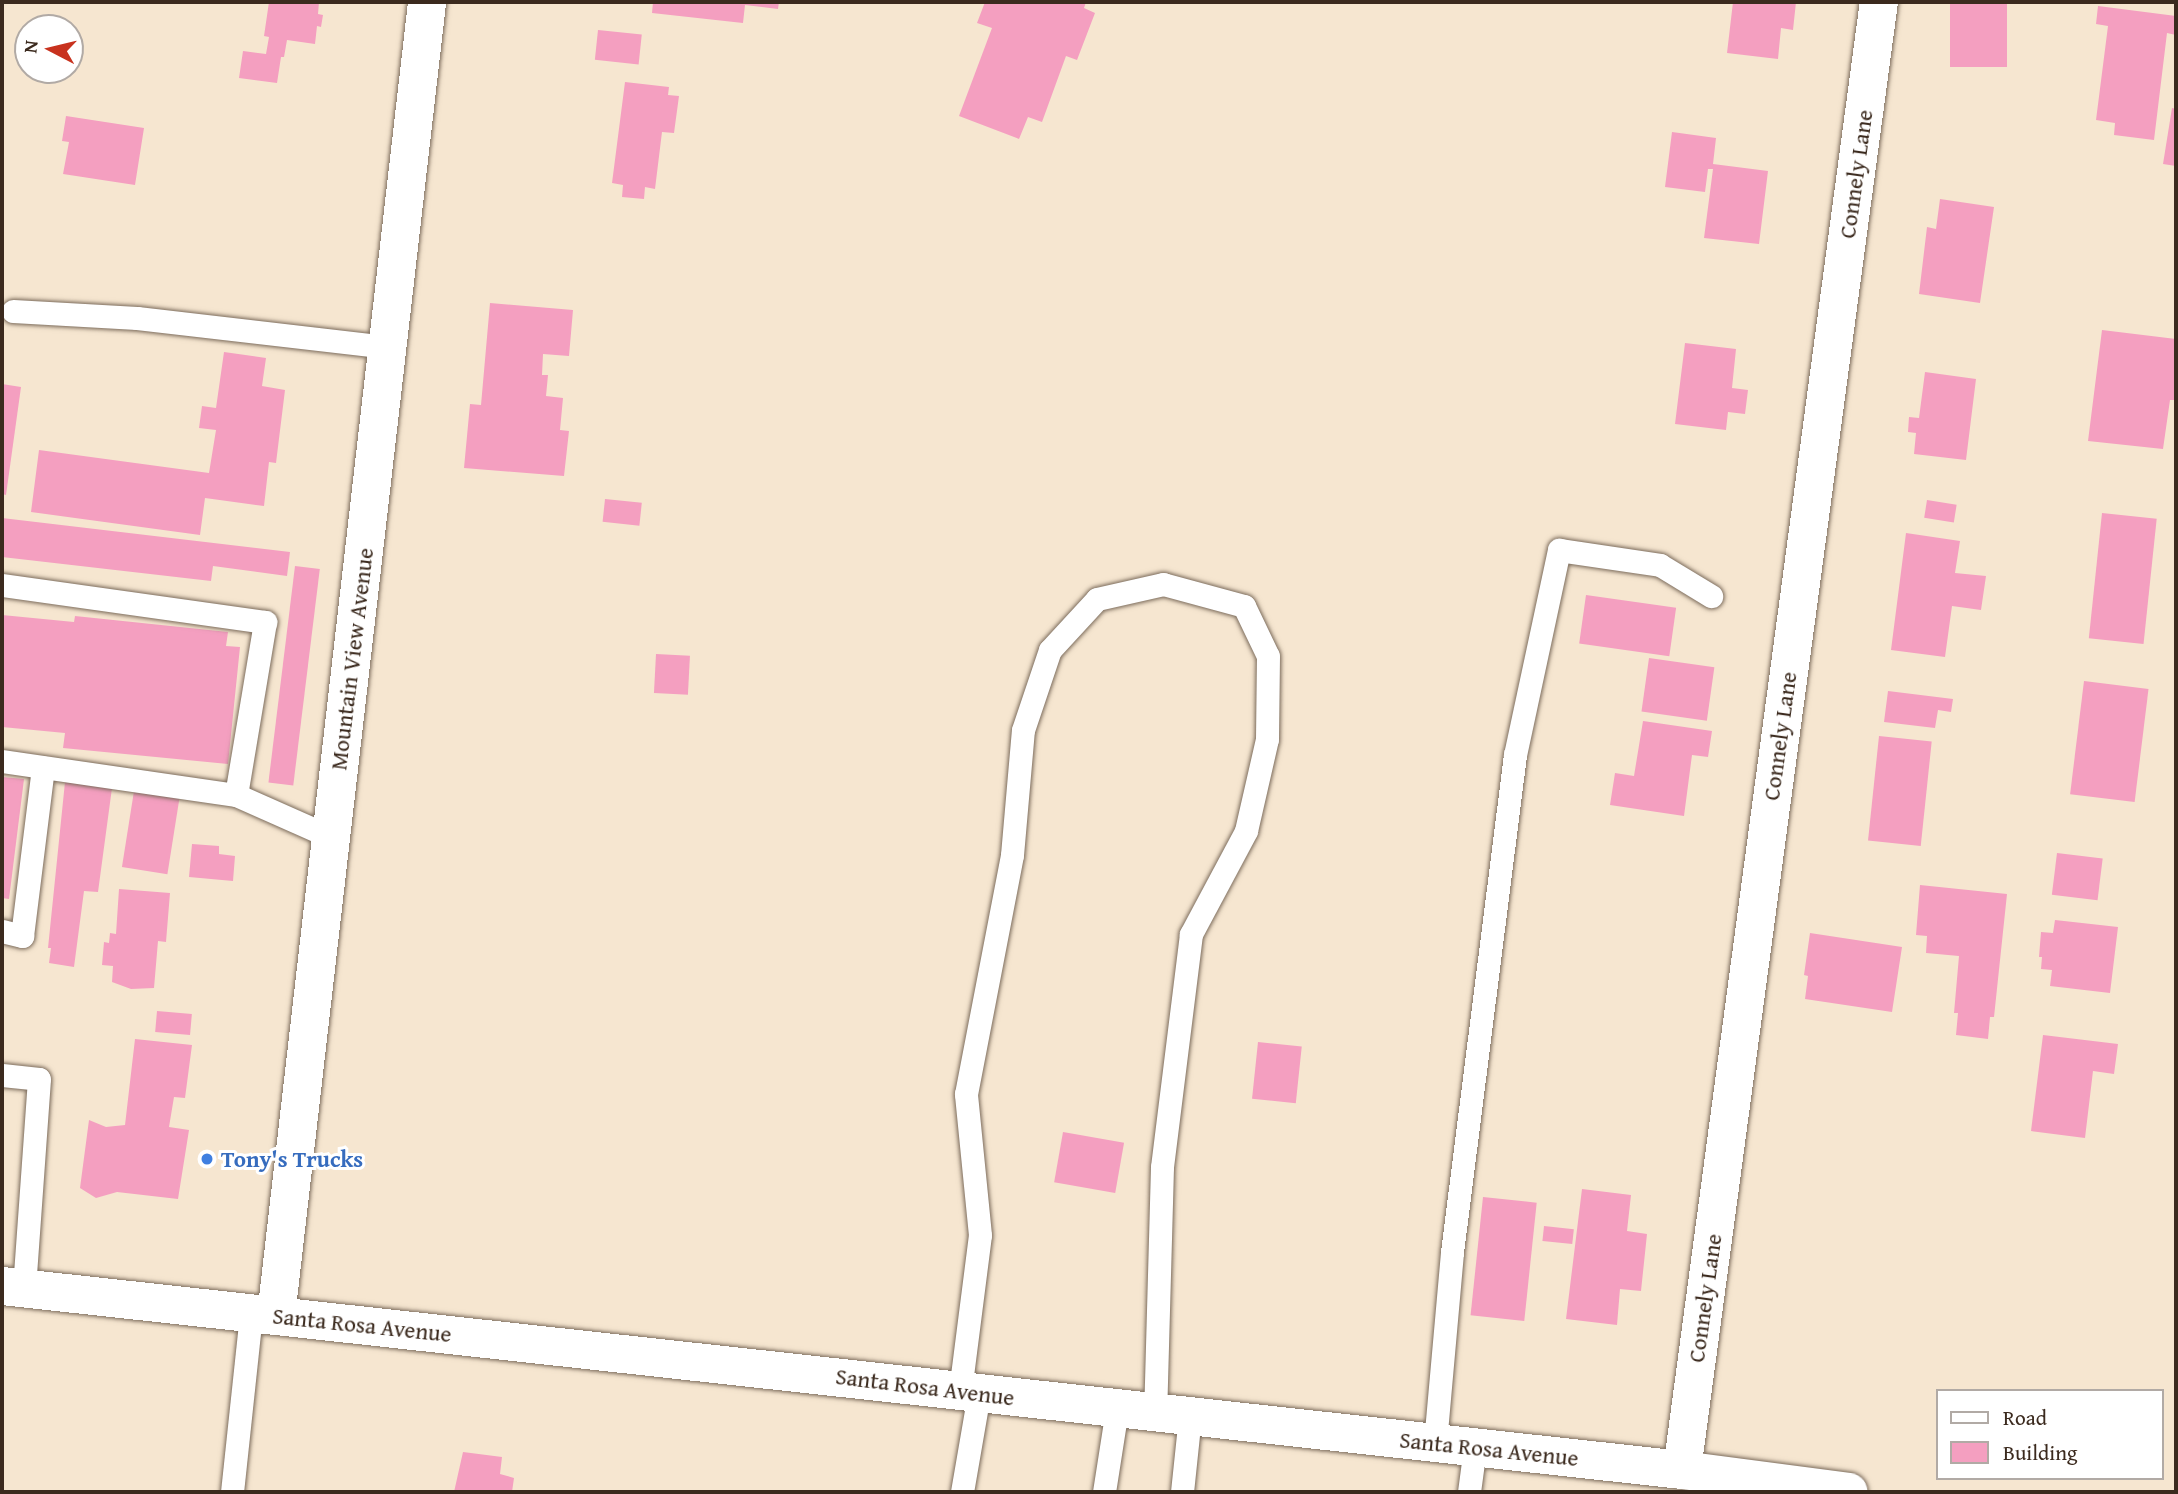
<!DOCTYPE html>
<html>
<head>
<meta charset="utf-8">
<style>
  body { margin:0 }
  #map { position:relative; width:2178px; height:1494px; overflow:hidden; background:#f6e6d0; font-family:"Gentium Book Plus",serif }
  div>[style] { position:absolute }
  .building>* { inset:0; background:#f49fc0; transform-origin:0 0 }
  .roads { filter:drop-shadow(0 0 2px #7c6c5c) drop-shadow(0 0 2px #7c6c5c) }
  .service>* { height:23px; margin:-11.5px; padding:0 11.5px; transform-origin:11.5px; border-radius:11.5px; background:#fff }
  .minor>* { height:38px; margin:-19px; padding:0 19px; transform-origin:19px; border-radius:19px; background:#fff }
  .secondary>* { height:38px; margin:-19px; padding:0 19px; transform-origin:19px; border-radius:19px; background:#fff }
  .dots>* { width:19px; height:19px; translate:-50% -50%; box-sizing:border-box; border:4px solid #fff; border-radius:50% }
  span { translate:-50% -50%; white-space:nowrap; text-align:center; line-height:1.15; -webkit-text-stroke:6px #fff; paint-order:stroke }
  .street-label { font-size:23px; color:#3b2a1e }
  .shop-label { font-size:23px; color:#366cbe; font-weight:700 }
  .left { translate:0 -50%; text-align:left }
  .frame { position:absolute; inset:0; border:4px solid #3b2a1e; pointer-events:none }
  .legend { position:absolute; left:1936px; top:1389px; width:228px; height:91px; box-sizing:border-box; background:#fff; border:2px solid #b1aaa5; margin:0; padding:9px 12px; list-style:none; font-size:21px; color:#3b2a1e }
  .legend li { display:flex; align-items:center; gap:14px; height:35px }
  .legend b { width:35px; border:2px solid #b1aaa5 }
  .north { position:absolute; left:14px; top:14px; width:70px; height:70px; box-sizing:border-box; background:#fff; border:2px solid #b1aaa5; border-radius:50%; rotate:277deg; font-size:19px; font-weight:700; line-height:28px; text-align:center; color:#3b2a1e }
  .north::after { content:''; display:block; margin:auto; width:24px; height:32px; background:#c8321e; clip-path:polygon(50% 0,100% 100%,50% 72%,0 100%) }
</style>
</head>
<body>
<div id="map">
  <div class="building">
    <i style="clip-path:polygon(269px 2px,319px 2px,318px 14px,323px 15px,321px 27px,317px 26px,315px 44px,287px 40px,284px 57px,281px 57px,277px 83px,239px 78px,243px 51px,266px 54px,269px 37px,264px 36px)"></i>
    <i style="clip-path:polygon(653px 2px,779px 2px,778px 9px,745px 5px,743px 23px,652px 13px)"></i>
    <i style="clip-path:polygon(985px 2px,1086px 2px,1084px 8px,1095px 13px,1077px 60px,1066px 56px,1042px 122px,1028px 117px,1019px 139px,959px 116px,992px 28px,977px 23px)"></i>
    <i style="clip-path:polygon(1733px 2px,1796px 2px,1793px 30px,1781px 28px,1778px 59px,1727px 53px)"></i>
    <i style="left:1950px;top:2px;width:57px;height:65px"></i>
    <i style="clip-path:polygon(2098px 6px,2176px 16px,2176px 35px,2167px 33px,2154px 140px,2114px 135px,2115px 123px,2096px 120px,2108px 26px,2096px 24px)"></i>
    <i style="left:598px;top:30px;width:44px;height:30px;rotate:6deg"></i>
    <i style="clip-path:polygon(625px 82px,669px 87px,668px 95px,679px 96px,674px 133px,662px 132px,655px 189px,645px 187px,644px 199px,622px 197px,623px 185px,612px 183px)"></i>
    <i style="clip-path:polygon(2172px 108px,2176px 109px,2176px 166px,2163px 164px)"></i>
    <i style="clip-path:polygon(66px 116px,144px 128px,135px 185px,63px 174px,69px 142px,62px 141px)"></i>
    <i style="clip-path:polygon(1672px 132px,1716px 138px,1713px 164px,1768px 171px,1759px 244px,1704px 238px,1713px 169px,1708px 169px,1705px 192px,1665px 187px)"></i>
    <i style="clip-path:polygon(1940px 199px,1994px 207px,1980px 303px,1919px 294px,1927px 227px,1936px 229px)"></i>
    <i style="clip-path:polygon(490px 303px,573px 310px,569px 356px,543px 354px,542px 375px,548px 375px,546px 396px,563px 398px,560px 430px,569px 431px,564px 476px,464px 468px,470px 404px,481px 405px)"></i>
    <i style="clip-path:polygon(2102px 330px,2176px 339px,2176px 400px,2170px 400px,2163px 449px,2088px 441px)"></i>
    <i style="clip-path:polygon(1685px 343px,1736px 349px,1732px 388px,1748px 390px,1745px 414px,1728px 412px,1726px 430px,1675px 424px)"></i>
    <i style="clip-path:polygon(224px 352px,266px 358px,262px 386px,285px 390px,276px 463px,269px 462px,264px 506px,205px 498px,200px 535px,31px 512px,39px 450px,209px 473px,216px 430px,199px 428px,202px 406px,216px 408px)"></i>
    <i style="clip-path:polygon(1925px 372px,1976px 379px,1966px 460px,1914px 454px,1916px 433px,1908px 432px,1909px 417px,1919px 418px)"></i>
    <i style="clip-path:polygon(2px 384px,21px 387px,6px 495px,2px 494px)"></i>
    <i style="left:605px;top:499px;width:37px;height:23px;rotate:6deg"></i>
    <i style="left:1927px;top:500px;width:30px;height:18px;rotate:9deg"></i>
    <i style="left:2102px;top:513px;width:55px;height:126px;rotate:6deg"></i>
    <i style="clip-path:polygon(2px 518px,290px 552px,287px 576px,213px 566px,211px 581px,2px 557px)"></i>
    <i style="clip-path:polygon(1906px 533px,1960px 541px,1955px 573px,1986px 576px,1981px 610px,1952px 606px,1945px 657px,1891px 650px)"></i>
    <i style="left:295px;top:566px;width:25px;height:218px;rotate:7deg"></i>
    <i style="left:1586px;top:595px;width:91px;height:49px;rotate:8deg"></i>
    <i style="clip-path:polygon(2px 615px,74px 622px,75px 616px,228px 632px,226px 646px,240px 647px,228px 764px,63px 748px,65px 733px,2px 727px)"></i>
    <i style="left:656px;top:654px;width:34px;height:39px;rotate:3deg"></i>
    <i style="left:1649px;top:658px;width:66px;height:54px;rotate:8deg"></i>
    <i style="left:2084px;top:681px;width:65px;height:114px;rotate:7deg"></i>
    <i style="clip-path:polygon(1888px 691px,1953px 699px,1951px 712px,1938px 710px,1935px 728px,1884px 722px)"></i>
    <i style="clip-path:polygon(1643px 721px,1712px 731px,1708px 757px,1692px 755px,1684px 816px,1610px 805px,1615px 773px,1634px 776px)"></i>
    <i style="left:1879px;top:736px;width:53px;height:105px;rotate:6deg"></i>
    <i style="clip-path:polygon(2px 777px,24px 779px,9px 899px,2px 898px)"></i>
    <i style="clip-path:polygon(65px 782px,112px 788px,98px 892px,84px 891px,74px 967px,49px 963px,51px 948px,48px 948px)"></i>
    <i style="left:134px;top:791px;width:46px;height:77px;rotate:9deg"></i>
    <i style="clip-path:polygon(192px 844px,219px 846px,219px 854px,235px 856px,233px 881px,189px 877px)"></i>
    <i style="left:2057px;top:853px;width:46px;height:42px;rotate:7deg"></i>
    <i style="clip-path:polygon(1920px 885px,2007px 894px,1994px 1017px,1990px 1017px,1988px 1039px,1956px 1035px,1958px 1013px,1954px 1013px,1959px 956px,1926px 953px,1927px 936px,1916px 935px)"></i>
    <i style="clip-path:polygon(119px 889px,170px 893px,166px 942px,158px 941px,154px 988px,131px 989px,112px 982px,113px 966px,102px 965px,104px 942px,109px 943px,110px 933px,116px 934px)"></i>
    <i style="clip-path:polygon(2055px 920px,2118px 927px,2110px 993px,2050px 986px,2052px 970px,2041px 969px,2042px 957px,2039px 957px,2041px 932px,2053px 933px)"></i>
    <i style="clip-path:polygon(1810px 933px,1902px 947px,1892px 1012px,1805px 999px,1808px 976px,1804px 975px)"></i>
    <i style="left:157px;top:1011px;width:35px;height:21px;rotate:5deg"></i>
    <i style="clip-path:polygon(2043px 1035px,2118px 1044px,2114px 1074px,2093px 1071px,2085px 1138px,2031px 1131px)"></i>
    <i style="clip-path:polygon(135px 1039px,192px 1045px,185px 1098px,174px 1097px,169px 1127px,189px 1130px,178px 1199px,117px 1192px,96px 1198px,80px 1188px,89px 1120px,106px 1127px,125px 1125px)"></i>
    <i style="left:1258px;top:1042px;width:44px;height:57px;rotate:6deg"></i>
    <i style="left:1063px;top:1132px;width:62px;height:51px;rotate:10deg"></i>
    <i style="clip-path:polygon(1582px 1189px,1631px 1195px,1627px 1231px,1647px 1234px,1641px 1291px,1620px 1289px,1617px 1325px,1566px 1319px)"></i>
    <i style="left:1483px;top:1197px;width:54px;height:119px;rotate:6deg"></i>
    <i style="left:1544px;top:1226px;width:30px;height:15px;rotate:6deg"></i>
    <i style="clip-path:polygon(463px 1452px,502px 1457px,500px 1474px,514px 1478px,512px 1492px,454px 1492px)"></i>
  </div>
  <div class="roads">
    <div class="service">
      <i style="left:13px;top:311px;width:124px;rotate:3.2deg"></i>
      <i style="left:137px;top:318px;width:253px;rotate:6.6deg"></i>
      <i style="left:2px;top:585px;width:266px;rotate:8deg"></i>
      <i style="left:265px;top:622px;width:175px;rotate:99.5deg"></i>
      <i style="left:2px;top:761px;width:236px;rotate:8.3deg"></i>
      <i style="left:236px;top:795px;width:104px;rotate:23.9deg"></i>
      <i style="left:2px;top:931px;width:21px;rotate:14deg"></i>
      <i style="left:22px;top:936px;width:170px;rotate:-82.9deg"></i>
      <i style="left:2px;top:1075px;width:37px;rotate:6deg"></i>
      <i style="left:39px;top:1079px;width:211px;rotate:94.1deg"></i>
      <i style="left:960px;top:1391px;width:157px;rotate:-82.7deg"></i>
      <i style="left:980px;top:1235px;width:142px;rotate:-95.7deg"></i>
      <i style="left:966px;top:1094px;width:243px;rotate:-79.1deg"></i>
      <i style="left:1012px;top:855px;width:125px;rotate:-85deg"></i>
      <i style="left:1023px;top:730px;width:84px;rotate:-71.4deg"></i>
      <i style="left:1050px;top:650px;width:69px;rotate:-47.3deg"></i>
      <i style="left:1097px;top:599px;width:68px;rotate:-12.8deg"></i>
      <i style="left:1163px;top:584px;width:84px;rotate:15.2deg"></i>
      <i style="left:1244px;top:606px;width:55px;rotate:64.4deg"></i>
      <i style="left:1268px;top:656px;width:83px;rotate:90.7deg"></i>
      <i style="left:1267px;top:739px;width:94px;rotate:102.9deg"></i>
      <i style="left:1246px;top:831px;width:117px;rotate:118.1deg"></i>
      <i style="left:1191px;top:934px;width:235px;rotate:97.1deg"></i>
      <i style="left:1162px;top:1167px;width:245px;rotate:91.6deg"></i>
      <i style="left:1435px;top:1443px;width:192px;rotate:-84.9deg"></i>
      <i style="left:1452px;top:1252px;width:501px;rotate:-82.78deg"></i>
      <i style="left:1515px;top:755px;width:210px;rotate:-77.9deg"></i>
      <i style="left:1559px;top:550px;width:102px;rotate:8.4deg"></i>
      <i style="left:1660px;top:565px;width:60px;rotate:31.3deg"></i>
      <i style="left:232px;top:1492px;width:180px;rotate:-83.9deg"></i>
      <i style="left:962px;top:1492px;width:99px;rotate:-80.2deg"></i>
      <i style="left:1104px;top:1492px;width:84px;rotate:-81.1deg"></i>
      <i style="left:1182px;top:1492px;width:76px;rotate:-84deg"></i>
      <i style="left:1469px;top:1492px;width:45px;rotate:-82.4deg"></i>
    </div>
    <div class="minor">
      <i style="left:276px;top:1316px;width:1323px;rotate:-83.44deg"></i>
      <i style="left:1682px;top:1470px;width:1481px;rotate:-82.36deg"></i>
    </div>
    <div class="secondary">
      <i style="left:2px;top:1286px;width:1690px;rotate:6.25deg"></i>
      <i style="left:1682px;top:1470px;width:168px;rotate:7.5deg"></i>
    </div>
  </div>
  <div class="dots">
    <i style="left:207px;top:1159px;background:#3f7fe0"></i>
  </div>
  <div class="street-label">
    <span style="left:1856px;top:174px;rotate:-82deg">Connely Lane</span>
    <span style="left:352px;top:659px;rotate:-83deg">Mountain View Avenue</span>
    <span style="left:1780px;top:736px;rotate:-82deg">Connely Lane</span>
    <span style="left:1705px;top:1298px;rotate:-82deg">Connely Lane</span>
    <span style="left:362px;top:1325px;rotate:6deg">Santa Rosa Avenue</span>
    <span style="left:925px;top:1387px;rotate:7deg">Santa Rosa Avenue</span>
    <span style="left:1489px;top:1449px;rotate:6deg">Santa Rosa Avenue</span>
  </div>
  <div class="shop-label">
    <span class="left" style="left:221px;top:1159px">Tony's Trucks</span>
  </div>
  <div class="frame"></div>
  <ul class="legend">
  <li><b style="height:9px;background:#fff"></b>Road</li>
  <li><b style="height:19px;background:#f49fc0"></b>Building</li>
  </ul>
  <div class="north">N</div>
</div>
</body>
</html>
